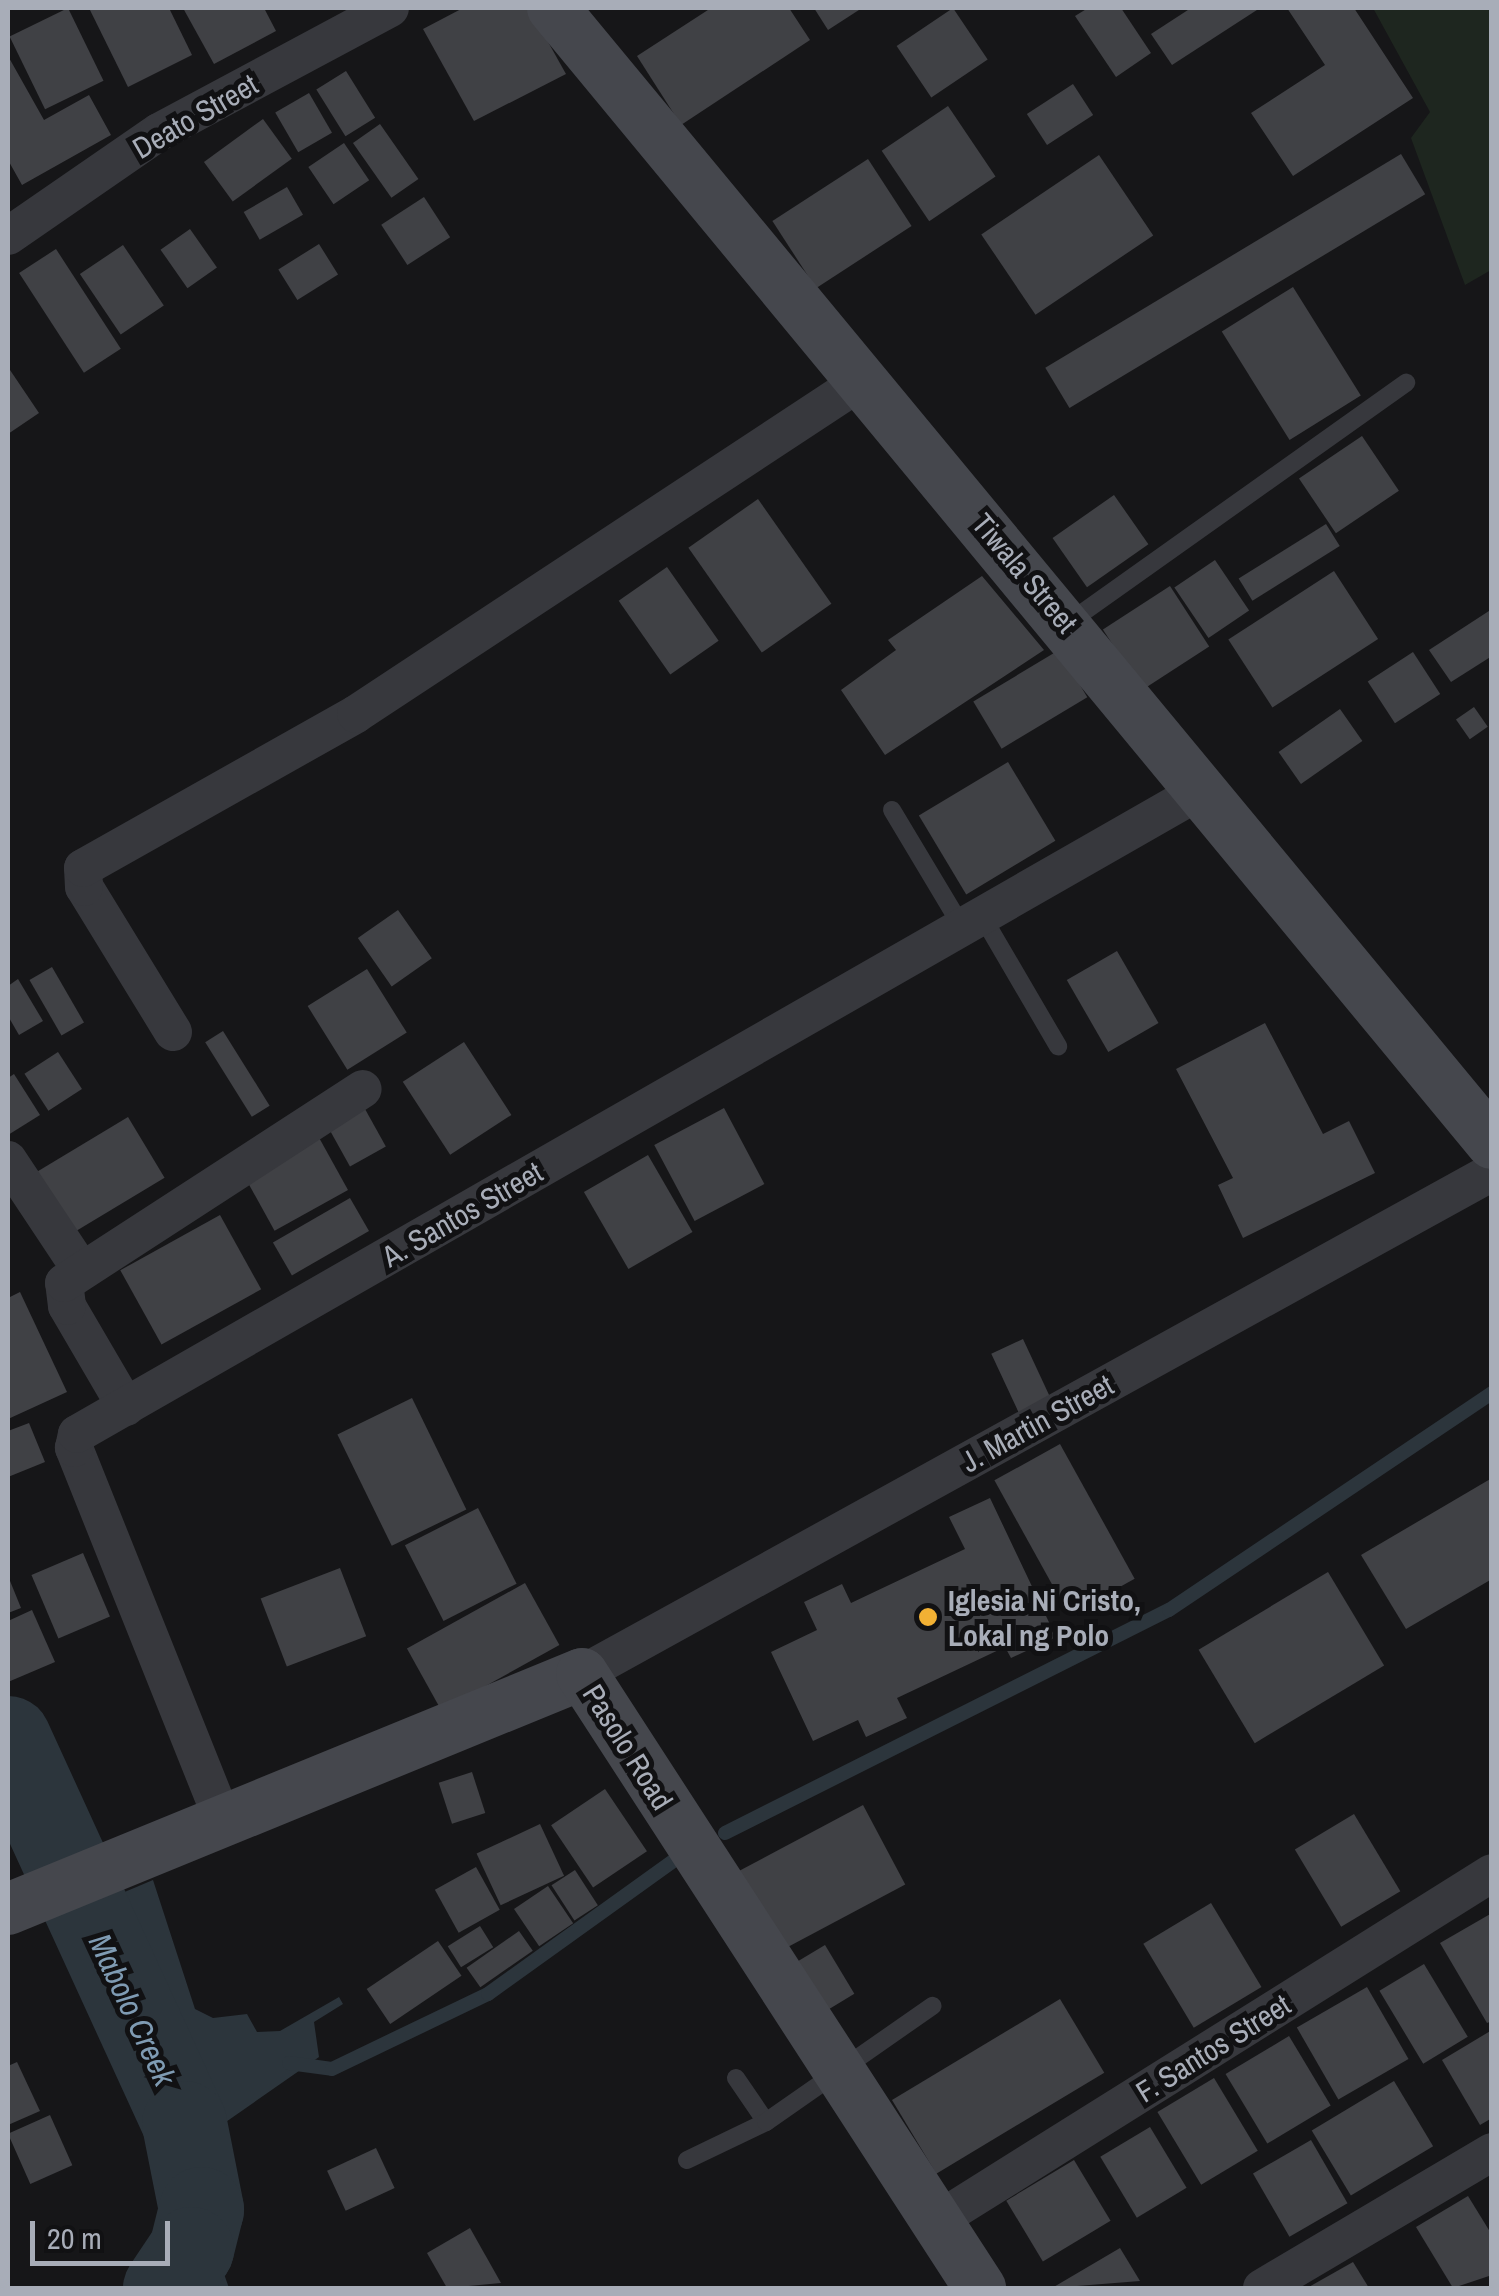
<!DOCTYPE html>
<html>
<head>
<meta charset="utf-8">
<style>
  body { margin:0 }
  #map { position:relative; width:1499px; height:2296px; overflow:hidden; background:#161618; font-family:"Archivo Narrow",sans-serif }
  div>[style] { position:absolute }
  .green>* { inset:0; background:#1e261f }
  .water>* { inset:0; background:#2c353c }
  .stream>* { height:14px; margin:-7px; padding:0 7px; transform-origin:7px; border-radius:7px; background:#2c353c }
  .river>* { height:85px; margin:-42.5px; padding:0 42.5px; transform-origin:42.5px; border-radius:42.5px; background:#2c353c }
  .building>* { inset:0; background:#404145; transform-origin:0 0 }
  .lane>* { height:18px; margin:-9px; padding:0 9px; transform-origin:9px; border-radius:9px; background:#37383d }
  .street>* { height:38px; margin:-19px; padding:0 19px; transform-origin:19px; border-radius:19px; background:#37383d }
  .secondary>* { height:52px; margin:-26px; padding:0 26px; transform-origin:26px; border-radius:26px; background:#45474d }
  .dots>* { width:28px; height:28px; translate:-50% -50%; box-sizing:border-box; border:5px solid #111113; border-radius:50% }
  span { translate:-50% -50%; white-space:nowrap; text-align:center; line-height:1.15; -webkit-text-stroke:10px #111113; paint-order:stroke }
  .street-label { font-size:30px; color:#a8adb8 }
  .poi-label { font-size:30px; color:#a8adb8; font-weight:700 }
  .left { translate:0 -50%; text-align:left }
  .water-label { font-size:32px; color:#7f9bb3; font-style:italic }
  .frame { position:absolute; inset:0; border:10px solid #a8adb8; pointer-events:none }
  .scale { position:absolute; left:30px; top:2221px; width:140px; height:45px; box-sizing:border-box; border:5px solid #a8adb8; border-top:0; padding-left:12px; font-size:30px; line-height:35px; white-space:nowrap; color:#a8adb8; -webkit-text-stroke:8px #111113; paint-order:stroke }
</style>
</head>
<body>
<div id="map">
  <div class="green">
    <i style="clip-path:polygon(1373px 8px,1491px 8px,1491px 270px,1465px 285px,1411px 138px,1430px 112px)"></i>
  </div>
  <div class="water">
    <i style="clip-path:polygon(153px 1880px,195px 2009px,213px 2018px,247px 2014px,257px 2032px,280px 2031px,339px 1997px,343px 2004px,314px 2022px,319px 2057px,200px 2140px,176px 2139px,70px 1915px)"></i>
    <i style="clip-path:polygon(201px 2209px,229px 2288px,164px 2288px)"></i>
  </div>
  <div class="stream">
    <i style="left:725px;top:1833px;width:497px;rotate:-26.7deg"></i>
    <i style="left:1169px;top:1610px;width:389px;rotate:-33.9deg"></i>
    <i style="left:289px;top:2063px;width:43px;rotate:7.9deg"></i>
    <i style="left:332px;top:2069px;width:173px;rotate:-25.7deg"></i>
    <i style="left:488px;top:1994px;width:228px;rotate:-35.7deg"></i>
  </div>
  <div class="river">
    <i style="left:8px;top:1738px;width:423px;rotate:65.4deg"></i>
    <i style="left:184px;top:2123px;width:88px;rotate:78.8deg"></i>
    <i style="left:201px;top:2209px;width:41px;rotate:104deg"></i>
    <i style="left:191px;top:2249px;width:47px;rotate:123.7deg"></i>
  </div>
  <div class="building">
    <i style="left:68px;top:8px;width:81px;height:65px;rotate:64deg"></i>
    <i style="clip-path:polygon(89px 8px,169px 8px,192px 55px,128px 87px)"></i>
    <i style="clip-path:polygon(183px 8px,264px 8px,276px 31px,214px 64px)"></i>
    <i style="clip-path:polygon(463px 8px,529px 8px,566px 74px,474px 121px,423px 29px)"></i>
    <i style="clip-path:polygon(711px 8px,789px 8px,810px 40px,681px 125px,637px 56px)"></i>
    <i style="clip-path:polygon(814px 8px,862px 8px,828px 30px)"></i>
    <i style="left:953px;top:8px;width:62px;height:68px;rotate:56deg"></i>
    <i style="clip-path:polygon(1088px 8px,1121px 8px,1151px 53px,1116px 77px,1075px 16px)"></i>
    <i style="clip-path:polygon(1191px 8px,1260px 8px,1172px 65px,1151px 34px)"></i>
    <i style="clip-path:polygon(1287px 8px,1354px 8px,1413px 98px,1293px 176px,1251px 113px,1325px 65px)"></i>
    <i style="clip-path:polygon(8px 56px,44px 120px,89px 95px,111px 135px,22px 185px,8px 160px)"></i>
    <i style="left:346px;top:71px;width:55px;height:35px;rotate:58deg"></i>
    <i style="left:1073px;top:84px;width:37px;height:55px;rotate:57deg"></i>
    <i style="left:309px;top:93px;width:46px;height:39px;rotate:60deg"></i>
    <i style="left:948px;top:106px;width:85px;height:80px;rotate:56deg"></i>
    <i style="left:263px;top:119px;width:49px;height:73px;rotate:54deg"></i>
    <i style="left:380px;top:124px;width:67px;height:33px;rotate:55deg"></i>
    <i style="left:344px;top:143px;width:45px;height:43px;rotate:56deg"></i>
    <i style="left:1401px;top:154px;width:47px;height:415px;rotate:59deg"></i>
    <i style="left:1099px;top:155px;width:97px;height:142px;rotate:56deg"></i>
    <i style="left:868px;top:159px;width:80px;height:114px;rotate:57deg"></i>
    <i style="left:287px;top:187px;width:32px;height:50px;rotate:60deg"></i>
    <i style="left:424px;top:197px;width:48px;height:51px;rotate:57deg"></i>
    <i style="left:190px;top:229px;width:47px;height:36px;rotate:55deg"></i>
    <i style="left:319px;top:244px;width:36px;height:48px;rotate:58deg"></i>
    <i style="left:123px;top:245px;width:73px;height:52px;rotate:56deg"></i>
    <i style="left:56px;top:249px;width:119px;height:44px;rotate:57deg"></i>
    <i style="left:1293px;top:287px;width:128px;height:84px;rotate:58deg"></i>
    <i style="clip-path:polygon(10px 370px,39px 413px,8px 434px,8px 372px)"></i>
    <i style="left:1362px;top:436px;width:66px;height:76px;rotate:56deg"></i>
    <i style="left:1114px;top:495px;width:60px;height:75px;rotate:55deg"></i>
    <i style="left:758px;top:499px;width:128px;height:85px;rotate:55deg"></i>
    <i style="left:1326px;top:524px;width:26px;height:103px;rotate:58deg"></i>
    <i style="left:1215px;top:560px;width:61px;height:49px;rotate:56deg"></i>
    <i style="left:667px;top:567px;width:90px;height:59px;rotate:55deg"></i>
    <i style="left:1334px;top:571px;width:81px;height:126px;rotate:57deg"></i>
    <i style="clip-path:polygon(982px 576px,1044px 650px,885px 755px,841px 690px,896px 650px,888px 640px)"></i>
    <i style="left:1170px;top:586px;width:72px;height:80px;rotate:57deg"></i>
    <i style="clip-path:polygon(1492px 609px,1492px 656px,1451px 682px,1429px 650px)"></i>
    <i style="left:1059px;top:650px;width:55px;height:100px;rotate:59deg"></i>
    <i style="left:1413px;top:652px;width:50px;height:54px;rotate:57deg"></i>
    <i style="left:1474px;top:707px;width:24px;height:22px;rotate:55deg"></i>
    <i style="left:1340px;top:709px;width:39px;height:75px;rotate:55deg"></i>
    <i style="left:1008px;top:762px;width:92px;height:104px;rotate:59deg"></i>
    <i style="left:398px;top:910px;width:59px;height:49px;rotate:55deg"></i>
    <i style="left:1117px;top:951px;width:83px;height:58px;rotate:60deg"></i>
    <i style="left:52px;top:967px;width:64px;height:26px;rotate:60deg"></i>
    <i style="left:367px;top:969px;width:75px;height:70px;rotate:58deg"></i>
    <i style="clip-path:polygon(18px 979px,43px 1021px,19px 1035px,8px 1016px,8px 986px)"></i>
    <i style="clip-path:polygon(1265px 1023px,1323px 1134px,1349px 1121px,1375px 1173px,1243px 1238px,1218px 1185px,1233px 1178px,1176px 1069px)"></i>
    <i style="left:223px;top:1031px;width:88px;height:21px;rotate:58deg"></i>
    <i style="left:464px;top:1042px;width:87px;height:73px;rotate:57deg"></i>
    <i style="left:58px;top:1052px;width:44px;height:40px;rotate:57deg"></i>
    <i style="clip-path:polygon(14px 1074px,40px 1115px,8px 1135px,8px 1078px)"></i>
    <i style="left:724px;top:1108px;width:86px;height:79px;rotate:62deg"></i>
    <i style="left:365px;top:1109px;width:43px;height:41px;rotate:61deg"></i>
    <i style="left:128px;top:1117px;width:71px;height:110px;rotate:59deg"></i>
    <i style="left:317px;top:1134px;width:64px;height:84px;rotate:61deg"></i>
    <i style="left:648px;top:1155px;width:89px;height:74px;rotate:60deg"></i>
    <i style="left:350px;top:1198px;width:38px;height:89px;rotate:60deg"></i>
    <i style="left:220px;top:1215px;width:85px;height:114px;rotate:61deg"></i>
    <i style="clip-path:polygon(20px 1292px,67px 1392px,8px 1419px,8px 1298px)"></i>
    <i style="left:1023px;top:1339px;width:65px;height:35px;rotate:65deg"></i>
    <i style="left:412px;top:1398px;width:124px;height:83px;rotate:64deg"></i>
    <i style="clip-path:polygon(29px 1423px,45px 1462px,8px 1477px,8px 1431px)"></i>
    <i style="left:1060px;top:1444px;width:154px;height:75px;rotate:61deg"></i>
    <i style="clip-path:polygon(1492px 1478px,1492px 1579px,1406px 1629px,1361px 1555px)"></i>
    <i style="clip-path:polygon(990px 1498px,1056px 1637px,1011px 1658px,1005px 1647px,897px 1698px,907px 1718px,866px 1737px,858px 1720px,813px 1741px,771px 1652px,817px 1630px,804px 1602px,842px 1584px,851px 1603px,965px 1549px,949px 1517px)"></i>
    <i style="left:478px;top:1508px;width:85px;height:82px;rotate:63deg"></i>
    <i style="left:83px;top:1553px;width:69px;height:56px;rotate:67deg"></i>
    <i style="left:340px;top:1568px;width:73px;height:85px;rotate:69deg"></i>
    <i style="left:1328px;top:1572px;width:109px;height:151px;rotate:59deg"></i>
    <i style="clip-path:polygon(8px 1576px,21px 1608px,8px 1613px)"></i>
    <i style="left:525px;top:1583px;width:71px;height:135px;rotate:61deg"></i>
    <i style="clip-path:polygon(32px 1610px,55px 1662px,8px 1682px,8px 1621px)"></i>
    <i style="left:472px;top:1772px;width:43px;height:35px;rotate:72deg"></i>
    <i style="left:605px;top:1789px;width:75px;height:65px;rotate:56deg"></i>
    <i style="left:863px;top:1805px;width:90px;height:141px;rotate:62deg"></i>
    <i style="left:1354px;top:1814px;width:90px;height:69px;rotate:59deg"></i>
    <i style="left:540px;top:1824px;width:57px;height:70px;rotate:65deg"></i>
    <i style="left:476px;top:1867px;width:49px;height:47px;rotate:61deg"></i>
    <i style="left:575px;top:1870px;width:42px;height:28px;rotate:57deg"></i>
    <i style="left:548px;top:1886px;width:45px;height:41px;rotate:56deg"></i>
    <i style="left:1211px;top:1903px;width:98px;height:79px;rotate:59deg"></i>
    <i style="clip-path:polygon(1492px 1913px,1492px 2021px,1487px 2023px,1440px 1943px)"></i>
    <i style="left:480px;top:1926px;width:25px;height:38px;rotate:58deg"></i>
    <i style="left:519px;top:1931px;width:24px;height:64px;rotate:55deg"></i>
    <i style="left:438px;top:1941px;width:42px;height:86px;rotate:56deg"></i>
    <i style="left:825px;top:1945px;width:57px;height:37px;rotate:59deg"></i>
    <i style="left:1424px;top:1964px;width:85px;height:52px;rotate:59deg"></i>
    <i style="left:1367px;top:1987px;width:83px;height:81px;rotate:60deg"></i>
    <i style="left:1060px;top:1999px;width:86px;height:196px;rotate:59deg"></i>
    <i style="clip-path:polygon(1492px 2030px,1492px 2118px,1480px 2125px,1442px 2060px)"></i>
    <i style="left:1289px;top:2036px;width:81px;height:74px;rotate:59deg"></i>
    <i style="clip-path:polygon(17px 2062px,40px 2111px,8px 2125px,8px 2066px)"></i>
    <i style="left:1214px;top:2078px;width:85px;height:66px;rotate:59deg"></i>
    <i style="left:1394px;top:2081px;width:76px;height:96px;rotate:59deg"></i>
    <i style="left:50px;top:2115px;width:55px;height:46px;rotate:66deg"></i>
    <i style="left:1150px;top:2127px;width:71px;height:58px;rotate:59deg"></i>
    <i style="left:1311px;top:2140px;width:73px;height:67px;rotate:60deg"></i>
    <i style="left:376px;top:2148px;width:44px;height:54px;rotate:65deg"></i>
    <i style="left:1074px;top:2160px;width:71px;height:79px;rotate:59deg"></i>
    <i style="clip-path:polygon(1468px 2196px,1492px 2235px,1492px 2275px,1453px 2288px,1416px 2227px)"></i>
    <i style="clip-path:polygon(470px 2228px,501px 2283px,447px 2288px,427px 2253px)"></i>
    <i style="clip-path:polygon(1120px 2248px,1140px 2281px,1052px 2288px)"></i>
    <i style="clip-path:polygon(1353px 2262px,1369px 2288px,1307px 2288px)"></i>
  </div>
  <div class="lane">
    <i style="left:1068px;top:623px;width:415px;rotate:-35.4deg"></i>
    <i style="left:892px;top:810px;width:136px;rotate:59.1deg"></i>
    <i style="left:982px;top:916px;width:151px;rotate:59.7deg"></i>
    <i style="left:736px;top:2078px;width:53px;rotate:55.7deg"></i>
    <i style="left:687px;top:2160px;width:88px;rotate:-25.7deg"></i>
    <i style="left:766px;top:2122px;width:203px;rotate:-34.9deg"></i>
  </div>
  <div class="street">
    <i style="left:8px;top:236px;width:183px;rotate:-34.6deg"></i>
    <i style="left:159px;top:132px;width:262px;rotate:-28.2deg"></i>
    <i style="left:173px;top:1032px;width:170px;rotate:-121.5deg"></i>
    <i style="left:84px;top:887px;width:19px;rotate:-93deg"></i>
    <i style="left:83px;top:868px;width:313px;rotate:-29.4deg"></i>
    <i style="left:356px;top:714px;width:607px;rotate:-33.38deg"></i>
    <i style="left:8px;top:1160px;width:128px;rotate:56.4deg"></i>
    <i style="left:126px;top:1407px;width:117px;rotate:-120.3deg"></i>
    <i style="left:67px;top:1306px;width:23px;rotate:-97deg"></i>
    <i style="left:64px;top:1283px;width:356px;rotate:-33deg"></i>
    <i style="left:582px;top:1674px;width:1039px;rotate:-28.88deg"></i>
    <i style="left:222px;top:1818px;width:399px;rotate:-111.8deg"></i>
    <i style="left:74px;top:1448px;width:14px;rotate:-78deg"></i>
    <i style="left:77px;top:1434px;width:1300px;rotate:-29.8deg"></i>
    <i style="left:935px;top:2222px;width:657px;rotate:-32.07deg"></i>
    <i style="left:1262px;top:2288px;width:267px;rotate:-30.6deg"></i>
  </div>
  <div class="secondary">
    <i style="left:553px;top:8px;width:1473px;rotate:50.4deg"></i>
    <i style="left:8px;top:1909px;width:620px;rotate:-22.26deg"></i>
    <i style="left:582px;top:1674px;width:732px;rotate:57.05deg"></i>
  </div>
  <div class="dots">
    <i style="left:928px;top:1617px;background:#f2b134"></i>
  </div>
  <div class="street-label">
    <span style="left:195px;top:116px;rotate:-30deg">Deato Street</span>
    <span style="left:1025px;top:573px;rotate:50deg">Tiwala Street</span>
    <span style="left:462px;top:1214px;rotate:-30deg">A. Santos Street</span>
    <span style="left:1037px;top:1423px;rotate:-29deg">J. Martin Street</span>
    <span style="left:628px;top:1747px;rotate:58deg">Pasolo Road</span>
    <span style="left:1213px;top:2048px;rotate:-32deg">F. Santos Street</span>
  </div>
  <div class="poi-label">
    <span class="left" style="left:948px;top:1617px">Iglesia Ni Cristo,<br>Lokal ng Polo</span>
  </div>
  <div class="water-label">
    <span style="left:132px;top:2010px;rotate:65deg">Mabolo Creek</span>
  </div>
  <div class="frame"></div>
  <div class="scale">20 m</div>
</div>
</body>
</html>
